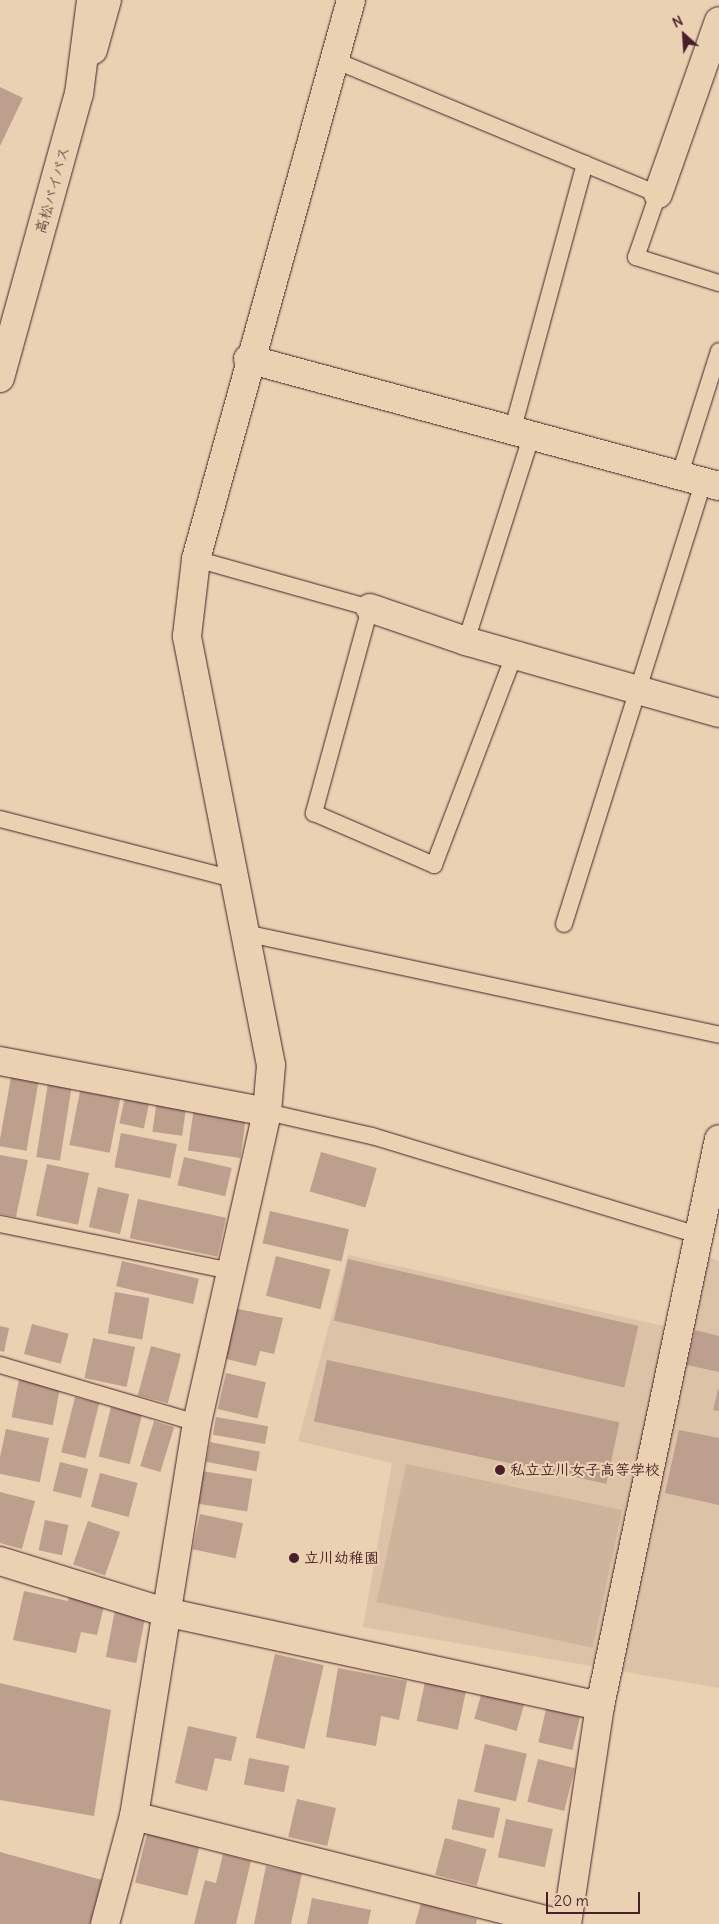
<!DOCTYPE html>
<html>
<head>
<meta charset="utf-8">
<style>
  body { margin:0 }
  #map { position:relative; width:719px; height:1924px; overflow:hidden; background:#ead1b2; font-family:Delius,"Klee One",sans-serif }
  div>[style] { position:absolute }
  .built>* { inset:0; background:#dcc2a7 }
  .green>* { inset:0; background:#cfb49c; transform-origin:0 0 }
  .building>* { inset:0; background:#bd9f8d; transform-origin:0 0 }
  .roads { filter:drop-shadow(0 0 1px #4a1f2b) drop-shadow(0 0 1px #4a1f2b) }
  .service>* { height:16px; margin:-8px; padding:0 8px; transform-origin:8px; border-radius:8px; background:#ead1b2 }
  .minor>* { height:28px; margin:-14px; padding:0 14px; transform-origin:14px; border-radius:14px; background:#ead1b2 }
  .tertiary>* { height:28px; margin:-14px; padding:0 14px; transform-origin:14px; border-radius:14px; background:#ead1b2 }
  .dots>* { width:14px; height:14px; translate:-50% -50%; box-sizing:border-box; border:2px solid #ead1b2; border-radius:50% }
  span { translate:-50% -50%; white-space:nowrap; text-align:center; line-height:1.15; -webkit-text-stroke:4.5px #ead1b2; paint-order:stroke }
  .street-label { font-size:15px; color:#4a1f2b }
  .poi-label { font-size:15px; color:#4a1f2b; font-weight:700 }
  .left { translate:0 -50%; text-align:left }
  .north { position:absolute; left:659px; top:10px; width:50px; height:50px; -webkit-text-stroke:4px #ead1b2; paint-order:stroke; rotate:334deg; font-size:14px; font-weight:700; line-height:20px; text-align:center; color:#4a1f2b }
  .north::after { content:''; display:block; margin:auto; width:18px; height:22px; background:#4a1f2b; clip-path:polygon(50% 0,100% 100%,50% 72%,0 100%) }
  .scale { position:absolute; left:546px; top:1892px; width:94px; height:22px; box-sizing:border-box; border:2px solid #4a1f2b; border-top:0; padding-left:6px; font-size:15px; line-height:18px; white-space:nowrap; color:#4a1f2b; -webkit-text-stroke:4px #ead1b2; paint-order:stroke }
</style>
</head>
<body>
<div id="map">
  <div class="built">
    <i style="clip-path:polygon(348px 1255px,686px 1331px,704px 1255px,719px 1261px,719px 1688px,363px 1627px,392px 1463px,298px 1441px)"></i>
  </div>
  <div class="green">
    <i style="left:406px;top:1464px;width:221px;height:141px;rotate:12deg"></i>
  </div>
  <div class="building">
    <i style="clip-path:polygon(0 87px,23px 98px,0 146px)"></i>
    <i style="left:11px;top:1077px;width:28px;height:70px;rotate:10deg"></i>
    <i style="left:48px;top:1083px;width:24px;height:75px;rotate:9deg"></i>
    <i style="left:80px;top:1091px;width:41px;height:55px;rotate:11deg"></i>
    <i style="left:126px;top:1092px;width:25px;height:32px;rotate:12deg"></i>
    <i style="left:157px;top:1099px;width:30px;height:33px;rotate:8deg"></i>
    <i style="left:194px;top:1107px;width:53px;height:44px;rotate:8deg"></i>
    <i style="left:121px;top:1133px;width:57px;height:35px;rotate:11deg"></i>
    <i style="left:321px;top:1152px;width:58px;height:41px;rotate:16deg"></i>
    <i style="clip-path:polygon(0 1155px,28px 1160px,16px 1217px,0 1214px)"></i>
    <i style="left:184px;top:1157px;width:49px;height:29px;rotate:13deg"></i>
    <i style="left:47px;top:1164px;width:43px;height:53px;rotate:12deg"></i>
    <i style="left:98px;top:1187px;width:32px;height:41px;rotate:13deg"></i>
    <i style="left:138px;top:1199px;width:90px;height:40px;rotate:12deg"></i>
    <i style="left:270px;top:1211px;width:81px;height:33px;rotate:13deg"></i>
    <i style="left:276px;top:1256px;width:56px;height:41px;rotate:14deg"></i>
    <i style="left:348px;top:1259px;width:298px;height:63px;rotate:13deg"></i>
    <i style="left:122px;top:1261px;width:79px;height:26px;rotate:13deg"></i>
    <i style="left:115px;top:1292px;width:35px;height:42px;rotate:10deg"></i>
    <i style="clip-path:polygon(233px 1308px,283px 1318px,274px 1354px,260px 1351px,256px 1366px,222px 1358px)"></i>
    <i style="left:32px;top:1324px;width:38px;height:31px;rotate:15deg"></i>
    <i style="clip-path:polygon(0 1326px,9px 1328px,4px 1352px,0 1351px)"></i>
    <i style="clip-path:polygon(695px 1330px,719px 1336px,719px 1372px,687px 1365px)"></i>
    <i style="left:93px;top:1338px;width:43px;height:41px;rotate:12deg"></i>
    <i style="left:151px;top:1346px;width:31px;height:51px;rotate:15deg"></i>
    <i style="left:327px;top:1360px;width:299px;height:63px;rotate:12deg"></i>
    <i style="left:226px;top:1373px;width:41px;height:37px;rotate:13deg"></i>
    <i style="left:19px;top:1379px;width:42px;height:39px;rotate:11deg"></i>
    <i style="clip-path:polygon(718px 1389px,719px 1390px,719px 1411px,713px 1410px)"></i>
    <i style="left:75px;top:1397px;width:25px;height:57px;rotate:14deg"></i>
    <i style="left:111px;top:1407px;width:32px;height:51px;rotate:14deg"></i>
    <i style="left:216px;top:1417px;width:53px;height:18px;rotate:10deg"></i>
    <i style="left:154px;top:1421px;width:21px;height:47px;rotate:17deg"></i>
    <i style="left:6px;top:1429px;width:44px;height:45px;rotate:12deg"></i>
    <i style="clip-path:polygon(679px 1430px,719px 1438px,719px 1505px,665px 1493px)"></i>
    <i style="left:210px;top:1442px;width:51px;height:20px;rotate:11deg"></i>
    <i style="left:60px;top:1462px;width:29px;height:30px;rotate:14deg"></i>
    <i style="left:202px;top:1471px;width:51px;height:33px;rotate:9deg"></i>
    <i style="left:100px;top:1473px;width:39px;height:35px;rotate:15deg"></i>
    <i style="clip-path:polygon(0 1492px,35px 1501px,22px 1549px,0 1543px)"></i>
    <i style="left:200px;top:1514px;width:44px;height:36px;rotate:12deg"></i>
    <i style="left:45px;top:1520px;width:24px;height:31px;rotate:12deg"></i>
    <i style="left:88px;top:1521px;width:34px;height:46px;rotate:19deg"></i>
    <i style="clip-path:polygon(70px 1590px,106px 1598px,97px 1635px,81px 1632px,76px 1653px,13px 1640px,24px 1591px,68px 1601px)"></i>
    <i style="left:115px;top:1610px;width:31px;height:48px;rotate:11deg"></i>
    <i style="left:275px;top:1654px;width:50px;height:86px;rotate:13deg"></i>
    <i style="clip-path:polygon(338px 1668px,407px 1681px,399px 1720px,381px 1716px,376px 1746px,326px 1737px)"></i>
    <i style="left:426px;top:1677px;width:42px;height:45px;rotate:12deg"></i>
    <i style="clip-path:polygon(0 1683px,111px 1710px,94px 1816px,0 1800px)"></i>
    <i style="left:483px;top:1688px;width:44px;height:32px;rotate:16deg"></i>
    <i style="left:546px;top:1709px;width:35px;height:34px;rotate:13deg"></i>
    <i style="clip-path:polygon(188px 1726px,237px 1737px,231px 1761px,215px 1758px,207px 1791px,175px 1783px)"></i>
    <i style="left:485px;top:1744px;width:43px;height:49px;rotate:13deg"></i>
    <i style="left:249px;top:1758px;width:41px;height:27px;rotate:11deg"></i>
    <i style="left:538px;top:1759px;width:38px;height:44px;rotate:14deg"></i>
    <i style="left:297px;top:1799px;width:40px;height:39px;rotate:13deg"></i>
    <i style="left:458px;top:1799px;width:43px;height:31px;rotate:12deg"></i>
    <i style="left:506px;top:1819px;width:48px;height:39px;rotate:12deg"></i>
    <i style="left:148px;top:1830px;width:54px;height:54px;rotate:14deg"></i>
    <i style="left:445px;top:1838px;width:43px;height:38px;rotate:15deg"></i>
    <i style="clip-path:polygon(0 1852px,102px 1880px,90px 1924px,0 1924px)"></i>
    <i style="clip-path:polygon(223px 1854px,251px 1861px,236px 1924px,194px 1924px,205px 1880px,216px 1883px)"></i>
    <i style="clip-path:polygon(266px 1866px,302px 1873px,291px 1924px,254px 1924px)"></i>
    <i style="clip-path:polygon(312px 1898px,371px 1910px,368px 1924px,307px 1924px)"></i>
    <i style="clip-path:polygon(421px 1903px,477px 1919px,476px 1924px,415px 1924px)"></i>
  </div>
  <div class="roads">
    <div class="service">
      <i style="left:334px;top:60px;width:351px;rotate:22.5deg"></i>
      <i style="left:658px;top:194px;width:67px;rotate:109.2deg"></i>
      <i style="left:636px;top:257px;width:87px;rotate:17.4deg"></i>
      <i style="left:512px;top:432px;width:278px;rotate:-74.8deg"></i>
      <i style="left:679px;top:477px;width:132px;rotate:-72.4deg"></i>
      <i style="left:196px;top:559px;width:181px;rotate:15.7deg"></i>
      <i style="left:370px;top:608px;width:213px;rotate:105.3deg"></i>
      <i style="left:314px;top:813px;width:131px;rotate:23.4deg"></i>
      <i style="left:434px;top:865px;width:227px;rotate:-69.1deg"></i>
      <i style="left:466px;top:641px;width:214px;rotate:-72.3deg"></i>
      <i style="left:0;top:819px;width:241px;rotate:14.4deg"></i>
      <i style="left:564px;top:924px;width:463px;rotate:-72.5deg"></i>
      <i style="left:245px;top:933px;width:485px;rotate:12.1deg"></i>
      <i style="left:267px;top:1112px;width:108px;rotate:12.9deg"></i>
      <i style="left:372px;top:1136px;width:340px;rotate:16.9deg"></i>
      <i style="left:0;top:1224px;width:236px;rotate:11.5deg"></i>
      <i style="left:0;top:1365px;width:205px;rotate:16.4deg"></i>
    </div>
    <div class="minor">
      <i style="left:93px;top:50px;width:52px;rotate:-74.4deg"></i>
      <i style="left:658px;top:194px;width:183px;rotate:-70.6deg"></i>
      <i style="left:248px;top:359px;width:488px;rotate:15.1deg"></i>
      <i style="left:370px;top:608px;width:102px;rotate:19deg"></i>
      <i style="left:466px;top:641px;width:263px;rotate:15.9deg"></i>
      <i style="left:0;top:1061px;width:272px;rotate:10.8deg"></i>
      <i style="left:0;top:1561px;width:173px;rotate:17.2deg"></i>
      <i style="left:165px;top:1612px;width:445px;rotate:12.2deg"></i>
      <i style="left:134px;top:1816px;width:440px;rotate:14.2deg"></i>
      <i style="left:105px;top:1924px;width:112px;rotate:-75deg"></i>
      <i style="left:134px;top:1816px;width:398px;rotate:-80.9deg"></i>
      <i style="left:197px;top:1423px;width:319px;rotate:-77.3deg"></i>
      <i style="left:267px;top:1112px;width:47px;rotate:-85.1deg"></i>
      <i style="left:271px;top:1065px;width:437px;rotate:-101.1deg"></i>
      <i style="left:187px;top:636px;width:78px;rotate:-83.3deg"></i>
      <i style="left:196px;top:559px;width:580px;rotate:-74.5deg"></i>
      <i style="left:567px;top:1924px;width:220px;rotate:-81.4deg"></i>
      <i style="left:600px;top:1706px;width:579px;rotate:-78.15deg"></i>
    </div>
    <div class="tertiary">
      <i style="left:0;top:378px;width:295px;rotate:-74.5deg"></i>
      <i style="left:79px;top:94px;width:95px;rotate:-82.7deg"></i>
    </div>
  </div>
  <div class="dots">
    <i style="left:500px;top:1470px;background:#4a1f2b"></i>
    <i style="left:294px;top:1558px;background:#4a1f2b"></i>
  </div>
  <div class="street-label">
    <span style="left:52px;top:190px;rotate:-74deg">高松バイパス</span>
  </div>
  <div class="poi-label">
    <span class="left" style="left:510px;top:1470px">私立立川女子高等学校</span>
    <span class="left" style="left:304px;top:1558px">立川幼稚園</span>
  </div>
  <div class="north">N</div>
  <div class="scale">20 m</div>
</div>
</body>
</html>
